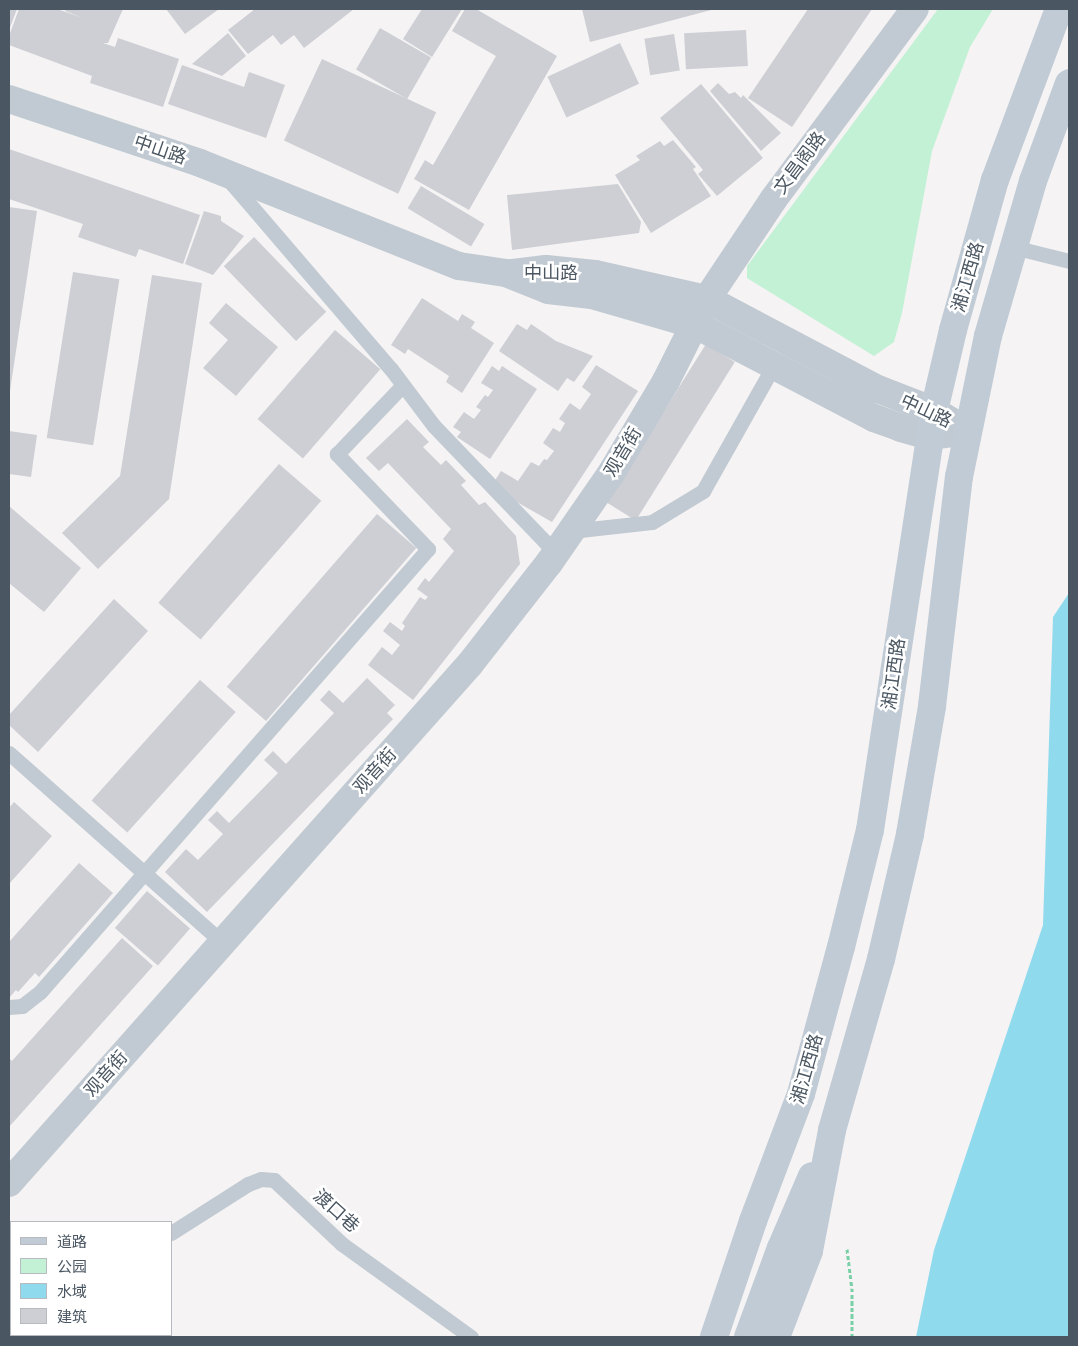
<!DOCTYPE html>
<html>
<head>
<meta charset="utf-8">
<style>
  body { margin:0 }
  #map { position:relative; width:1078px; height:1346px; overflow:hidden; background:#f5f3f3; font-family:Inter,"Noto Sans SC",sans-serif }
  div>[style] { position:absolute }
  .green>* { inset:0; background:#c3f1d5 }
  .water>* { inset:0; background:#90daee }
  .building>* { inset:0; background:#cdcfd5; transform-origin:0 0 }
  .path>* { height:3px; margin-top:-1.5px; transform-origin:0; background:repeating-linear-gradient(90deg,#7ad0a6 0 4px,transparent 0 6.5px) }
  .lane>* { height:15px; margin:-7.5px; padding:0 7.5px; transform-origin:7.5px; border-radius:7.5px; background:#c1cad2 }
  .street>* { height:28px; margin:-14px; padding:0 14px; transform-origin:14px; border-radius:14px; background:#c1cad2 }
  .secondary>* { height:28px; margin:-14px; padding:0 14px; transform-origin:14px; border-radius:14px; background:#c1cbd6 }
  span { translate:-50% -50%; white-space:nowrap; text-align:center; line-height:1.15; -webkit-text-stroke:5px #fff; paint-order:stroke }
  .street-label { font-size:18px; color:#4a5661 }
  .frame { position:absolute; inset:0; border:10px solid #4a5661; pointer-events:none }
  .legend { position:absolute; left:10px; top:1221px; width:162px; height:115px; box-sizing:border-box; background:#fff; border:1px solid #b7bbc0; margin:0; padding:6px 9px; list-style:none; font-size:15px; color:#4a5661 }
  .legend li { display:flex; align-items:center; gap:10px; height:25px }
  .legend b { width:25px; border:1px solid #b7bbc0 }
</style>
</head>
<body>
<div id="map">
  <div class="green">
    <i style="clip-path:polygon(938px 9px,993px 9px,970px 47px,932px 151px,902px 313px,894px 342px,874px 356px,747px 278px,747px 266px)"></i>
  </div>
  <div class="water">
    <i style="clip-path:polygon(1069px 593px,1069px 1337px,916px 1337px,934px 1250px,1043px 925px,1053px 617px)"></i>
  </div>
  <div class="building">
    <i style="clip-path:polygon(9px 9px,17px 9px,9px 30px)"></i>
    <i style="clip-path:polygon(19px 9px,57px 9px,83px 18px,65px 11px,66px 9px,123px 9px,108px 43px,103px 43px,115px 47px,118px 38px,179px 59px,163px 107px,90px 83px,92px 76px,9px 45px,9px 36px)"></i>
    <i style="clip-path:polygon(166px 9px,219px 9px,185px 34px)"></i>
    <i style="clip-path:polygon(255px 9px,354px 9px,304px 48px,294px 35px,281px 45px,273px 35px,248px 54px,228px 30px)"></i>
    <i style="clip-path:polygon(422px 9px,462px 9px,432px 57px,403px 39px)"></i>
    <i style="clip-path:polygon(465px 9px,476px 9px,557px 56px,469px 210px,414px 179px,425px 160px,433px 165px,496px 56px,452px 31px)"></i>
    <i style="clip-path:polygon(582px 9px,715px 9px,590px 42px)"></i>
    <i style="clip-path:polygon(808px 9px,872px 9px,792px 127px,748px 98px)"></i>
    <i style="left:380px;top:28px;width:59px;height:48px;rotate:30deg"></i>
    <i style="left:746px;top:30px;width:36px;height:62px;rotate:87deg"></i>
    <i style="clip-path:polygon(228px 33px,246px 56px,222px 76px,192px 64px)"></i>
    <i style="left:674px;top:34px;width:37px;height:30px;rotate:81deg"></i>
    <i style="left:620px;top:43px;width:45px;height:80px;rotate:65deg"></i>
    <i style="left:322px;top:59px;width:126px;height:90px;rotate:25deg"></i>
    <i style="clip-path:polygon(182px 65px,244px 87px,249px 72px,285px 85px,266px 138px,168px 104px)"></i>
    <i style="clip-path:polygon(718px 83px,729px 94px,735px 92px,741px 98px,743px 95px,781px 133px,761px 151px,710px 91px)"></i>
    <i style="clip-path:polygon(701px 84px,763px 158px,717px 196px,698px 174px,703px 170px,660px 118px)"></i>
    <i style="clip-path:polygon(673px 140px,696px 167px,693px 169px,711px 196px,651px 233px,615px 175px,640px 160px,636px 156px,660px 141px,664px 146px)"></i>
    <i style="clip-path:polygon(9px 149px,200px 215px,183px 264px,139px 249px,136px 257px,78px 237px,83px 224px,9px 199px)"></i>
    <i style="clip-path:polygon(618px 184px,641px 222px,639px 233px,512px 250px,507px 195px)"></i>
    <i style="left:421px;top:186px;width:74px;height:26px;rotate:31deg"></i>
    <i style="clip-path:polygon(9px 207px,37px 211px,10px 391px,9px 391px)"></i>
    <i style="clip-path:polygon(204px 211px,221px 216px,221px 221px,244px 236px,213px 275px,185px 264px)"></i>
    <i style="left:254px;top:237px;width:104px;height:42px;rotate:46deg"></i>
    <i style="left:73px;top:272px;width:47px;height:168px;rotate:9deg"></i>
    <i style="clip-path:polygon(152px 275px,202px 283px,169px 499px,98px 569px,62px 533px,120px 476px)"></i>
    <i style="clip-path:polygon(422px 298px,458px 321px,462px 314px,475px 322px,471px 328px,494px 343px,462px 393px,446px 382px,449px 376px,408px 349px,405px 354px,391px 345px)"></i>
    <i style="clip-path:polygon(226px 303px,278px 347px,236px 396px,203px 368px,228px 340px,209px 323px)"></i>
    <i style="clip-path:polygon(517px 324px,527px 330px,531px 324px,556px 341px,593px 356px,574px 382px,567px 378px,558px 391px,499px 351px)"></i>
    <i style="left:335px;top:330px;width:60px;height:118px;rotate:41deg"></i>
    <i style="left:706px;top:344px;width:34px;height:187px;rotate:32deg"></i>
    <i style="clip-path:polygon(596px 365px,638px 391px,552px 522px,508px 497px,494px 482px,501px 471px,518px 481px,531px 462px,539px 466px,544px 459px,547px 460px,554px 451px,543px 443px,553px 428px,560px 432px,565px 423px,559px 419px,570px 403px,580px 410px,591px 394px,582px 387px)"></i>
    <i style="clip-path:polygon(492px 366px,499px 371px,502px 366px,537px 389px,490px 459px,457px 437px,461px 432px,453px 427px,464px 412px,474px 419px,481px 410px,476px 407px,485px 395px,488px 397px,493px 390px,481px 383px)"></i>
    <i style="clip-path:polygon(407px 419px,429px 442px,423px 447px,441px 465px,446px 460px,466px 481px,461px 485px,479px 505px,485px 502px,516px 536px,520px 564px,413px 700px,368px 665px,382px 647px,392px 655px,400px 645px,383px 631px,390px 622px,402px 631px,405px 626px,402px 623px,420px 597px,425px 600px,428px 597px,417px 589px,425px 578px,429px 582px,454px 551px,443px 539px,451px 529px,388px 463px,379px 471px,366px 458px)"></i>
    <i style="clip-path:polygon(9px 431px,37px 435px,31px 477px,9px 474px)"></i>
    <i style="left:279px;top:464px;width:56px;height:184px;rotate:41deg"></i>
    <i style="clip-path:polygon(9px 506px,81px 568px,44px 612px,9px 583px)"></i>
    <i style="left:377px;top:514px;width:52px;height:229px;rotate:41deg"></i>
    <i style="clip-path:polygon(114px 599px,148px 631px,38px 752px,9px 725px,9px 715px)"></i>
    <i style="clip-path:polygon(367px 678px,395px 705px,387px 713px,393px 719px,207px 912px,165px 872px,186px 849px,198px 860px,223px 834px,208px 820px,217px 811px,229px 823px,278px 773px,264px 760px,273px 751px,286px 764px,334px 713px,320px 700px,329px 690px,343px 703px)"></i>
    <i style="left:200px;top:680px;width:48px;height:162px;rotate:42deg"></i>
    <i style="clip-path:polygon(14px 802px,52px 836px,9px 884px,9px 808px)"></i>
    <i style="clip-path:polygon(79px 863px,113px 893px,39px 977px,35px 973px,18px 992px,16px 990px,9px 998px,9px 942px)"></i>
    <i style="left:147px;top:891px;width:57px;height:49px;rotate:41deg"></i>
    <i style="clip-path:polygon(122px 938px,153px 966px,9px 1127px,9px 1058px,12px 1061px)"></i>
  </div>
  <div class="path">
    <i style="left:847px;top:1249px;width:39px;rotate:83deg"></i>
    <i style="left:852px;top:1288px;width:49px;rotate:90deg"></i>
  </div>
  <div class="lane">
    <i style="left:228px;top:179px;width:250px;rotate:49.4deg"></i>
    <i style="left:391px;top:369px;width:71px;rotate:53deg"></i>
    <i style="left:434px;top:426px;width:176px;rotate:46.2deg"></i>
    <i style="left:1013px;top:247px;width:58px;rotate:14deg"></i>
    <i style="left:571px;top:531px;width:81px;rotate:-6.3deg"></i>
    <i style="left:652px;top:522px;width:60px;rotate:-31.3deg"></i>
    <i style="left:703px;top:491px;width:145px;rotate:-60.6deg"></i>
    <i style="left:9px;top:753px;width:286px;rotate:41.6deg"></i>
    <i style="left:9px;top:1007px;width:13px;rotate:-4deg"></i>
    <i style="left:22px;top:1006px;width:23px;rotate:-38deg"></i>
    <i style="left:40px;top:992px;width:589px;rotate:-48.79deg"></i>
    <i style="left:428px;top:549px;width:132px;rotate:-133.8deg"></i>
    <i style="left:337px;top:454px;width:95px;rotate:-46.3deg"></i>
    <i style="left:171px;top:1233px;width:91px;rotate:-32.5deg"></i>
    <i style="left:248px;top:1184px;width:14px;rotate:-21deg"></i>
    <i style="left:261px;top:1179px;width:13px;rotate:4deg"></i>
    <i style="left:274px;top:1180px;width:93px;rotate:43.3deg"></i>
    <i style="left:342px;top:1244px;width:159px;rotate:35.8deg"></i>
  </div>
  <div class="street">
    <i style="left:9px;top:99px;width:201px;rotate:18.5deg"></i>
    <i style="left:200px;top:163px;width:279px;rotate:21.7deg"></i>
    <i style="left:459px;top:266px;width:48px;rotate:8.5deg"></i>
    <i style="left:506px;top:273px;width:45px;rotate:22deg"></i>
    <i style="left:548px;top:290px;width:44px;rotate:6.5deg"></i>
    <i style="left:592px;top:295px;width:108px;rotate:16.1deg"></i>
    <i style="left:696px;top:325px;width:201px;rotate:27.6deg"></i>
    <i style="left:874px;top:418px;width:29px;rotate:20deg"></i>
    <i style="left:901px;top:428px;width:29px;rotate:16deg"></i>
    <i style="left:929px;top:436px;width:38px;rotate:-7deg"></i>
    <i style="left:513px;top:273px;width:33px;rotate:-7deg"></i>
    <i style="left:546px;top:269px;width:49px;rotate:5.8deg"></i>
    <i style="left:595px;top:274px;width:115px;rotate:12.6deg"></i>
    <i style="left:707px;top:299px;width:193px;rotate:27.8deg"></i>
    <i style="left:878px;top:389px;width:60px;rotate:21.4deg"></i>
    <i style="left:934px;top:411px;width:23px;rotate:31deg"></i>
    <i style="left:9px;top:1183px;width:694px;rotate:-48.39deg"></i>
    <i style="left:470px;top:664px;width:128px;rotate:-52deg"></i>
    <i style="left:549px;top:563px;width:111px;rotate:-55.3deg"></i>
    <i style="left:612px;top:472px;width:106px;rotate:-59.3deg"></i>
    <i style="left:666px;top:381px;width:92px;rotate:-63.4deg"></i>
    <i style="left:707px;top:299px;width:119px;rotate:-56.3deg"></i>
    <i style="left:773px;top:200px;width:238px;rotate:-53.4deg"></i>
    <i style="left:9px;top:1313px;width:5px;rotate:68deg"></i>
  </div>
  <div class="secondary">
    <i style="left:714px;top:1337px;width:122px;rotate:-71.4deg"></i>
    <i style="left:753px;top:1221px;width:136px;rotate:-69.3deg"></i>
    <i style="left:801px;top:1094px;width:152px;rotate:-74.8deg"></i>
    <i style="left:841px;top:947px;width:121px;rotate:-76.1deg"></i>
    <i style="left:870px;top:830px;width:424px;rotate:-81.3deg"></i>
    <i style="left:934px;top:411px;width:83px;rotate:-76.8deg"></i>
    <i style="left:953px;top:330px;width:156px;rotate:-74.4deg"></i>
    <i style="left:995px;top:180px;width:183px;rotate:-69.5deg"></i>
    <i style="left:748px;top:1337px;width:95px;rotate:-69.7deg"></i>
    <i style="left:781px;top:1248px;width:78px;rotate:-66.7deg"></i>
    <i style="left:776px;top:1337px;width:92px;rotate:-69deg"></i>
    <i style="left:809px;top:1251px;width:123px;rotate:-79.2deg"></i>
    <i style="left:832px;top:1130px;width:178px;rotate:-74deg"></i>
    <i style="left:881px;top:959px;width:128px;rotate:-76.9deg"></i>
    <i style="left:910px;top:834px;width:130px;rotate:-80.2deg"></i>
    <i style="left:932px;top:706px;width:231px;rotate:-83.3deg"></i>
    <i style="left:959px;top:477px;width:144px;rotate:-78.4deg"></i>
    <i style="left:988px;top:336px;width:161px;rotate:-73.8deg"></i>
    <i style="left:1033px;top:181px;width:104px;rotate:-69.8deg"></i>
  </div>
  <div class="street-label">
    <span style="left:160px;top:150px;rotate:19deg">中山路</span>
    <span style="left:800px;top:163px;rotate:-53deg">文昌阁路</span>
    <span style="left:551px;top:273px">中山路</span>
    <span style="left:968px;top:277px;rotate:-74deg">湘江西路</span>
    <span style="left:926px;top:411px;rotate:25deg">中山路</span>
    <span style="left:623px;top:452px;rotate:-59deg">观音街</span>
    <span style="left:894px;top:674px;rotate:-82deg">湘江西路</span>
    <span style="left:375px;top:771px;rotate:-48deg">观音街</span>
    <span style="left:807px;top:1069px;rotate:-74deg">湘江西路</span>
    <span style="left:106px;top:1074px;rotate:-48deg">观音街</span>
    <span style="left:336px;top:1211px;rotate:42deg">渡口巷</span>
  </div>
  <div class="frame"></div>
  <ul class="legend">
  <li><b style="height:6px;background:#c1cbd6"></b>道路</li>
  <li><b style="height:14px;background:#c3f1d5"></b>公园</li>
  <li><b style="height:14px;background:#90daee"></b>水域</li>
  <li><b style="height:14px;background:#cdcfd5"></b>建筑</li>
  </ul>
</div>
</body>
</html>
